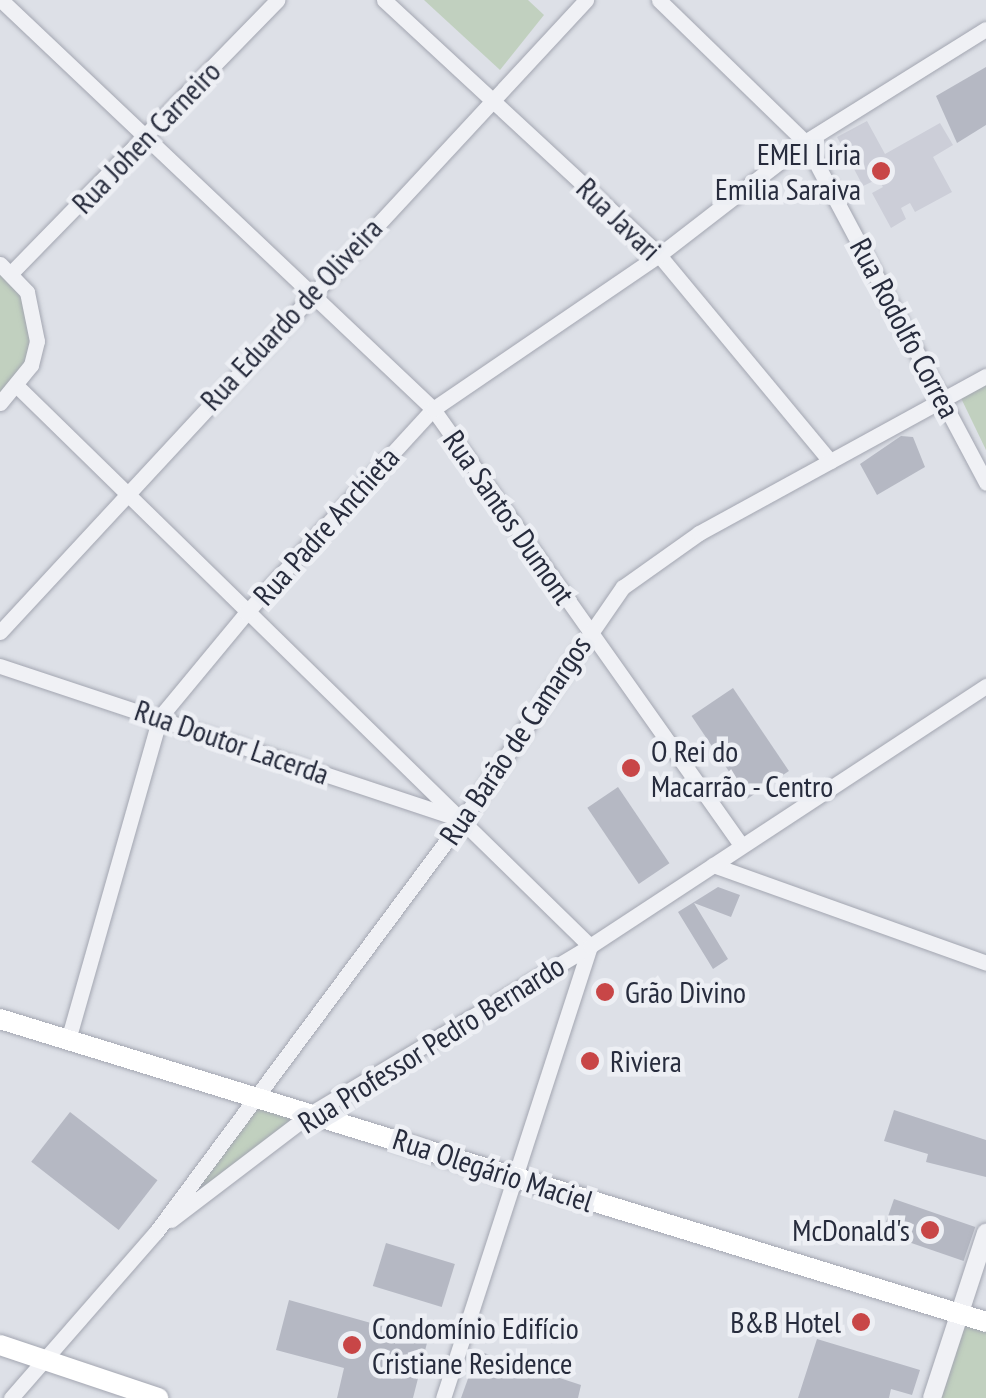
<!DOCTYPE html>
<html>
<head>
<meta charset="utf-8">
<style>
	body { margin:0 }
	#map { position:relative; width:986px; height:1398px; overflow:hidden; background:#dde0e7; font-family:"PT Sans Narrow",sans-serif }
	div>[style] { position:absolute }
	.built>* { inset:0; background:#ccced8 }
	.green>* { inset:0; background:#c1d0bf }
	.building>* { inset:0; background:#b5b8c3; transform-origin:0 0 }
	.roads { filter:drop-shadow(0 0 2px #a3a6b1) drop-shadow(0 0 2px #a3a6b1) }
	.minor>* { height:15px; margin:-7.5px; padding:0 7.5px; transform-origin:7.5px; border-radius:7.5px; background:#f0f1f5 }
	.tertiary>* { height:18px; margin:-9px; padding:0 9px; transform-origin:9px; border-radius:9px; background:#f0f1f5 }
	.secondary>* { height:20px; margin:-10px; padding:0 10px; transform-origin:10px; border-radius:10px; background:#fff }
	.dots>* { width:28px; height:28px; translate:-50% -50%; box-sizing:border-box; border:5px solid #edeff4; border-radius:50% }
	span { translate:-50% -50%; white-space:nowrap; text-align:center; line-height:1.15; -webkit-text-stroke:9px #edeff4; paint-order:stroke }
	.street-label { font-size:30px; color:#272c3d }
	.poi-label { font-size:30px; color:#272c3d }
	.right { translate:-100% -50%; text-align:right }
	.left { translate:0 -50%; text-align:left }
</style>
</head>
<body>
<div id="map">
	<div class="built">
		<div style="clip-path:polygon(867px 121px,885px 154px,940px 123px,953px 145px,933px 157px,952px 192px,915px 212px,910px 203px,901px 208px,906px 219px,891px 228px,872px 193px,883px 187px,878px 179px,863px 186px,837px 137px)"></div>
	</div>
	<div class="green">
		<div style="clip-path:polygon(424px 0,528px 0,544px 15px,500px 70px)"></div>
		<div style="clip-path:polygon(0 267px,34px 316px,29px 364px,0 400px)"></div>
		<div style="clip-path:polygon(986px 383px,986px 450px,960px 396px)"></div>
		<div style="clip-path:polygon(258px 1095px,313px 1112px,156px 1232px)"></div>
		<div style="clip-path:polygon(961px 1306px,986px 1315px,986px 1398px,932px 1398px)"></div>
	</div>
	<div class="building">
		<div style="clip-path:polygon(986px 67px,986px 125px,957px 143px,936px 96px)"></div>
		<div style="clip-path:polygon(901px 436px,913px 437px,925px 467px,877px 495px,860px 464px)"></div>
		<div style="left:733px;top:688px;width:100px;height:50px;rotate:56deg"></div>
		<div style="left:618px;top:787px;width:92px;height:37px;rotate:56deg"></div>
		<div style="clip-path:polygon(718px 887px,740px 895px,731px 917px,694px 903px,728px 959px,713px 969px,678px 912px)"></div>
		<div style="clip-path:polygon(894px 1110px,986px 1140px,986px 1177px,926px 1162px,928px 1154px,884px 1141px)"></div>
		<div style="left:70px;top:1112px;width:111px;height:63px;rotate:38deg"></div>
		<div style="left:894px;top:1199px;width:86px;height:36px;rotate:19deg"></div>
		<div style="left:386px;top:1243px;width:72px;height:45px;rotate:17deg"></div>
		<div style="clip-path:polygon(289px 1300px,428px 1339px,413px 1398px,337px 1398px,344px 1368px,276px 1350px)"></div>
		<div style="clip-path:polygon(817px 1339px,920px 1370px,912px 1395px,891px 1389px,889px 1398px,798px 1398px)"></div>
		<div style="clip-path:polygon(478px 1351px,581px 1385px,578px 1398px,461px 1398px)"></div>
	</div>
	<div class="roads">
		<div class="minor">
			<div style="left:1px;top:0;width:595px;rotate:43.43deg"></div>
			<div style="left:433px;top:409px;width:534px;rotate:54.76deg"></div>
			<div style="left:384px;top:0;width:375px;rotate:42.8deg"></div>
			<div style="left:659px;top:255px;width:268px;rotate:50.3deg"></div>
			<div style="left:659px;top:0;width:204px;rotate:44.2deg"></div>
			<div style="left:805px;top:142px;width:386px;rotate:62deg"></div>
			<div style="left:0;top:264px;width:39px;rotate:46deg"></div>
			<div style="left:27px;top:292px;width:50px;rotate:78.5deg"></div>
			<div style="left:37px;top:341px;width:25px;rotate:104deg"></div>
			<div style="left:31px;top:365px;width:49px;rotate:129.2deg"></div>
			<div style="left:12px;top:272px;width:380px;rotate:-45.7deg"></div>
			<div style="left:18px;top:387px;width:800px;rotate:44.34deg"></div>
			<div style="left:590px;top:946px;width:475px;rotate:108deg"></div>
			<div style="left:0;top:632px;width:862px;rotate:-47.16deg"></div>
			<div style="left:0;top:666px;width:481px;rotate:18.4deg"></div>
			<div style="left:713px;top:865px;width:290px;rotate:19.7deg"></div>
			<div style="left:68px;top:1040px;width:336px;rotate:-74.1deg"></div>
			<div style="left:160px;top:717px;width:135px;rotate:-50.4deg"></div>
			<div style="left:246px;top:613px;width:277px;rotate:-47.5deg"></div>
			<div style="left:433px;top:409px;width:273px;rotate:-34.3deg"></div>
			<div style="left:659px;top:255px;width:185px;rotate:-37.7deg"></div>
			<div style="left:805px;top:142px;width:213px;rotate:-32deg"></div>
			<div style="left:171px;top:1220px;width:178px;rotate:-37.3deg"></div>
			<div style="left:313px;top:1112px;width:323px;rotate:-30.9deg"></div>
			<div style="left:590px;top:946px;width:474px;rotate:-33.3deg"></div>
			<div style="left:11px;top:1398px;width:220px;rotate:-48.9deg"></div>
			<div style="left:156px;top:1232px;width:513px;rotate:-53.4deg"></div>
			<div style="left:462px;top:820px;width:283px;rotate:-55.4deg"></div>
			<div style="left:623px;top:587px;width:93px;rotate:-35.4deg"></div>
			<div style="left:699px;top:533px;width:327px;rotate:-28.7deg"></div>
		</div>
		<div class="tertiary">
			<div style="left:932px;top:1398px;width:174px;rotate:-71.9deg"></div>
		</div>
		<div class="secondary">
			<div style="left:0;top:1019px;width:1032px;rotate:17.08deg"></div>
			<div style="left:0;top:1345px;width:167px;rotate:18.5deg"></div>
		</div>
	</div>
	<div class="dots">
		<div style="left:881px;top:171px;background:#c84647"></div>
		<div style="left:631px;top:768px;background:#c84647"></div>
		<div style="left:605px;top:992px;background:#c84647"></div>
		<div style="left:590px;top:1061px;background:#c84647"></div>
		<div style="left:930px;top:1230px;background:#c84647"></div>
		<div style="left:861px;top:1322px;background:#c84647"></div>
		<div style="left:352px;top:1345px;background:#c84647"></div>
	</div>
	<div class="street-label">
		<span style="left:146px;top:137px;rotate:-46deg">Rua Johen Carneiro</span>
		<span style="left:619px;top:219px;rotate:44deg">Rua Javari</span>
		<span style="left:291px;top:314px;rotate:-47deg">Rua Eduardo de Oliveira</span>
		<span style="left:905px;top:328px;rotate:62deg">Rua Rodolfo Correa</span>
		<span style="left:509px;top:517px;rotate:55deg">Rua Santos Dumont</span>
		<span style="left:326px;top:526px;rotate:-48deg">Rua Padre Anchieta</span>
		<span style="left:515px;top:740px;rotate:-56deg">Rua Barão de Camargos</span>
		<span style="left:232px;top:742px;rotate:19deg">Rua Doutor Lacerda</span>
		<span style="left:431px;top:1044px;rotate:-32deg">Rua Professor Pedro Bernardo</span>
		<span style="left:493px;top:1170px;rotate:18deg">Rua Olegário Maciel</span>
	</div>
	<div class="poi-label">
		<span class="right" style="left:861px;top:171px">EMEI Liria<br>Emilia Saraiva</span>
		<span class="left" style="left:651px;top:768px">O Rei do<br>Macarrão - Centro</span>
		<span class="left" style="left:625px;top:992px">Grão Divino</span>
		<span class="left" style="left:610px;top:1061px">Riviera</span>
		<span class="right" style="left:910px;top:1230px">McDonald's</span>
		<span class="right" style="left:841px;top:1322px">B&amp;B Hotel</span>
		<span class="left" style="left:372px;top:1345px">Condomínio Edifício<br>Cristiane Residence</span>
	</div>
</div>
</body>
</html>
